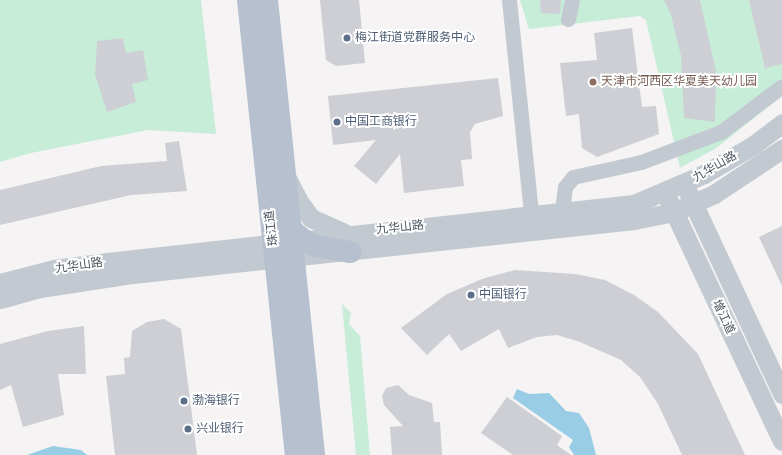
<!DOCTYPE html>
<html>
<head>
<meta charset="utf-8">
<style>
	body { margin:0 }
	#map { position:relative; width:782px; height:455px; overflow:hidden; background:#f5f3f3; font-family:"Space Grotesk","Noto Sans SC",sans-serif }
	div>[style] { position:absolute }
	.green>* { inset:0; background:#c7edd9 }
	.water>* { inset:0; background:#98cde5 }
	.building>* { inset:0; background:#cdcfd4 }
	.minor>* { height:15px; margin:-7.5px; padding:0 7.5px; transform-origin:7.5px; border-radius:7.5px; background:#c2c9d0 }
	.tertiary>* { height:19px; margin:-9.5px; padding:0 9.5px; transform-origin:9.5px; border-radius:9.5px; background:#c2c9d0 }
	.primary>* { height:22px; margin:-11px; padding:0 11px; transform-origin:11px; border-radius:11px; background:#b6c0ce }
	.dots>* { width:11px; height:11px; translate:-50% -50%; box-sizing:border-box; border:2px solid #fff; border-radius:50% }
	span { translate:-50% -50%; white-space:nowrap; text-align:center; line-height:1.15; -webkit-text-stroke:4px #fff; paint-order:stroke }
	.service-label { font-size:12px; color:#4e5e75 }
	.left { translate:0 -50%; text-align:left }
	.education-label { font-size:12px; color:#785e54 }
	.street-label { font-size:12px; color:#4c545f }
</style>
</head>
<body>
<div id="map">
	<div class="green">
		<div style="clip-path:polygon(0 0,201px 0,216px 134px,148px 130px,31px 153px,0 162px)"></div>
		<div style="clip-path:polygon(520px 0,782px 0,782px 96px,715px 149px,680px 168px,646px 20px,640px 16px,529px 29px)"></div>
		<div style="clip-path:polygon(342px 304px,351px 313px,349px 324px,360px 336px,370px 455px,356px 455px)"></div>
	</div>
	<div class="water">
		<div style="clip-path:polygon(517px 389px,529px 394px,549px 393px,566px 411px,579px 413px,589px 428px,596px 455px,574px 455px,569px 447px,573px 440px,513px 398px)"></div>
		<div style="clip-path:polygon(53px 446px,81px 450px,87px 455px,27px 455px)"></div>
	</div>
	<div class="building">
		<div style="clip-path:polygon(320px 0,359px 0,365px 63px,336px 66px,326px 60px)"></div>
		<div style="clip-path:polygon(540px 0,561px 0,560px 14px,541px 13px)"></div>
		<div style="clip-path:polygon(664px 0,700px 0,716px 71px,715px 122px,684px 118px,681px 56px,671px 15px)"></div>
		<div style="clip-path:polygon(749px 0,782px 0,782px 64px,765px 68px)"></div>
		<div style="clip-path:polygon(632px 28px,642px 107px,656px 106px,659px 134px,597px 157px,582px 148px,579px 114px,566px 116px,560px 63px,597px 60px,594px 33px)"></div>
		<div style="clip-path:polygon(123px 38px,126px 53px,143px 50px,148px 80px,132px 84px,136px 102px,107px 112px,95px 74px,97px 41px)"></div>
		<div style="clip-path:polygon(498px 78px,503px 116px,475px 124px,470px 132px,472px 159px,461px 160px,464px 186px,404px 193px,400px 154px,376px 184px,354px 166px,376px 140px,333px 145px,328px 96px)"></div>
		<div style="clip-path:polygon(179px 141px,187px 191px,131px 195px,0 225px,0 190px,101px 166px,167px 161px,165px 143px)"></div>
		<div style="clip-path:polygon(782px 226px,782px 286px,759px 237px)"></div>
		<div style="clip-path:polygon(515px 270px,575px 274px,605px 280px,634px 295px,658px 312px,698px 354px,745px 455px,682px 455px,658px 404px,640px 377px,621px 360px,580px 342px,557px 335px,537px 337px,508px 348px,499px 329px,461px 351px,449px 334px,427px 355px,401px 328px,447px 294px,482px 279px)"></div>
		<div style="clip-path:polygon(164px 319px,181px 329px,197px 455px,115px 455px,106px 376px,125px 374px,124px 358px,130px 357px,132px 331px,147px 322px)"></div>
		<div style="clip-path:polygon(84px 326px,86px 374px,58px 374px,64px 415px,23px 427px,11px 385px,0 390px,0 344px,48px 331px)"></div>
		<div style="clip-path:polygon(398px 385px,409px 395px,432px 403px,434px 422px,440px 422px,442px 455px,392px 455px,390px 427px,403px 426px,384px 405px,382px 396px,386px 388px)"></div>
		<div style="clip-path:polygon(507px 397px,562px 436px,557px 445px,571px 455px,513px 455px,481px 433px)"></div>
	</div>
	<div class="minor">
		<div style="left:509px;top:0;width:215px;rotate:84.1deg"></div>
		<div style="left:568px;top:19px;width:19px;rotate:-78deg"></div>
		<div style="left:562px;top:211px;width:24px;rotate:-83deg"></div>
		<div style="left:565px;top:187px;width:13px;rotate:-51deg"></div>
		<div style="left:573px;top:177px;width:70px;rotate:-12.4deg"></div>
		<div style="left:641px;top:162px;width:85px;rotate:-20.6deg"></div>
		<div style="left:721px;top:132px;width:76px;rotate:-37deg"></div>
	</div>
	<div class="tertiary">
		<div style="left:288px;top:180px;width:22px;rotate:63deg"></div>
		<div style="left:298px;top:200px;width:22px;rotate:54deg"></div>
		<div style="left:311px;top:218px;width:36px;rotate:24deg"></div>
		<div style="left:688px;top:192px;width:223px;rotate:65deg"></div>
		<div style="left:669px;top:201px;width:265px;rotate:64.8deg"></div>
		<div style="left:0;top:283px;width:56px;rotate:-14.5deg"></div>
		<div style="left:54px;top:269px;width:53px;rotate:-7.5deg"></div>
		<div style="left:107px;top:262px;width:530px;rotate:-6.28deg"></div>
		<div style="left:634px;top:204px;width:76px;rotate:-23.2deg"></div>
		<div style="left:704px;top:174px;width:56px;rotate:-30.3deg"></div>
		<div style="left:752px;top:146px;width:38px;rotate:-37deg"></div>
		<div style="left:0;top:299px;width:41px;rotate:-15.4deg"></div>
		<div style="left:40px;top:288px;width:94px;rotate:-8.6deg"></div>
		<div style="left:133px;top:274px;width:504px;rotate:-6.15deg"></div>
		<div style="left:634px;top:220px;width:41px;rotate:-11.3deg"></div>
		<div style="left:674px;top:212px;width:44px;rotate:-24.2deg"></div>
		<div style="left:714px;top:194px;width:82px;rotate:-33.5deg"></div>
	</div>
	<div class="primary">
		<div style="left:248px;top:0;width:458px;rotate:84deg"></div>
		<div style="left:267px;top:0;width:457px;rotate:84.1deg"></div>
		<div style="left:285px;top:224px;width:23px;rotate:41deg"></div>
		<div style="left:302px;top:239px;width:16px;rotate:27deg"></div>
		<div style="left:316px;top:246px;width:35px;rotate:10deg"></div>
	</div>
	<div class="dots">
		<div style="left:347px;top:38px;background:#5c6f8a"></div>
		<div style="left:593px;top:82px;background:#8d6e63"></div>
		<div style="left:337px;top:122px;background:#5c6f8a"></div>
		<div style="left:471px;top:295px;background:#5c6f8a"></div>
		<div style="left:184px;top:401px;background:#5c6f8a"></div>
		<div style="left:188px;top:429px;background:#5c6f8a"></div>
	</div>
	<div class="service-label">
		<span class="left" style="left:355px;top:38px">梅江街道党群服务中心</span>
		<span class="left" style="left:345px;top:122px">中国工商银行</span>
		<span class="left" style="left:479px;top:295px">中国银行</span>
		<span class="left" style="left:192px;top:401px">渤海银行</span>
		<span class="left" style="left:196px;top:429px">兴业银行</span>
	</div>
	<div class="education-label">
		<span class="left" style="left:601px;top:82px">天津市河西区华夏美天幼儿园</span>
	</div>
	<div class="street-label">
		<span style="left:715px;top:167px;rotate:-30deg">九华山路</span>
		<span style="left:272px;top:228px;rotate:-97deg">珠江道</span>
		<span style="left:400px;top:228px;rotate:-6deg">九华山路</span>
		<span style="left:79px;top:266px;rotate:-8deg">九华山路</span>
		<span style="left:723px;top:317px;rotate:65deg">增江道</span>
	</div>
</div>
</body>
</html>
